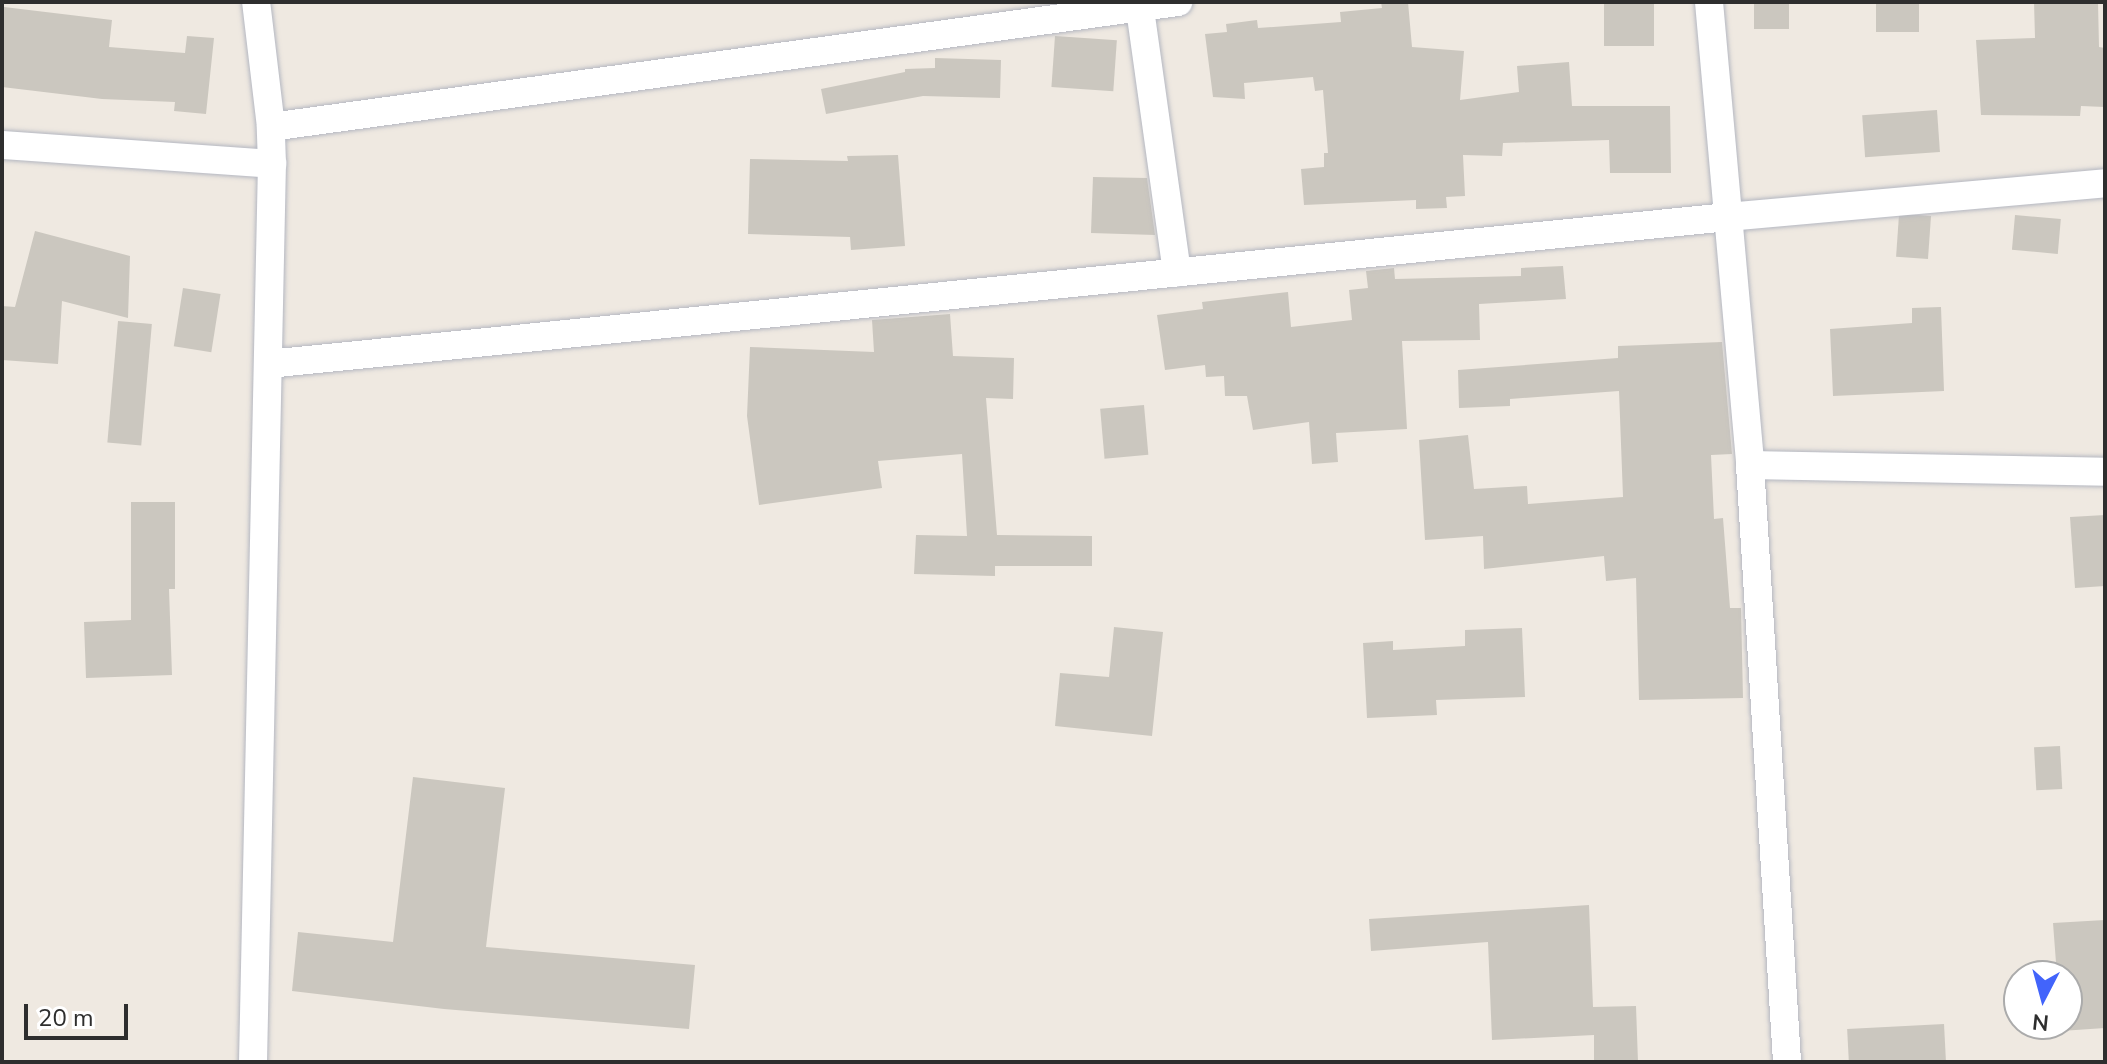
<!DOCTYPE html>
<html>
<head>
<meta charset="utf-8">
<style>
	body { margin:0 }
	#map { position:relative; width:2107px; height:1064px; overflow:hidden; background:#efe9e1; font-family:"Nunito Sans",sans-serif }
	div>[style] { position:absolute }
	.building>* { inset:0; background:#cbc7bf; transform-origin:0 0 }
	.roads { filter:drop-shadow(0 0 2px #b4b7c1) drop-shadow(0 0 2px #b4b7c1) }
	.minor>* { height:28px; margin:-14px; padding:0 14px; transform-origin:14px; border-radius:14px; background:#fff }
	span { translate:-50% -50%; white-space:nowrap; text-align:center; line-height:1.15; -webkit-text-stroke:7px #fff; paint-order:stroke }
	.frame { position:absolute; inset:0; border:4px solid #2e2e2e; pointer-events:none }
	.north { position:absolute; left:2003px; top:960px; width:80px; height:80px; box-sizing:border-box; background:#fff; border:2px solid #ababab; border-radius:50%; rotate:186deg; font-size:22px; font-weight:700; line-height:32px; text-align:center; color:#2e2e2e }
	.north::after { content:''; display:block; margin:auto; width:28px; height:36px; background:#4264fb; clip-path:polygon(50% 0,100% 100%,50% 72%,0 100%) }
	.scale { position:absolute; left:24px; top:1004px; width:104px; height:36px; box-sizing:border-box; border:4px solid #2e2e2e; border-top:0; padding-left:10px; font-size:24px; line-height:28px; white-space:nowrap; color:#2e2e2e; -webkit-text-stroke:6px #fff; paint-order:stroke }
</style>
</head>
<body>
<div id="map">
	<div class="building">
		<div style="clip-path:polygon(1381px 2px,1408px 2px,1412px 47px,1464px 51px,1460px 100px,1519px 92px,1517px 66px,1569px 62px,1572px 106px,1670px 106px,1671px 173px,1610px 173px,1609px 140px,1503px 143px,1502px 156px,1463px 155px,1465px 196px,1446px 197px,1447px 208px,1416px 209px,1416px 200px,1304px 205px,1301px 169px,1324px 167px,1324px 153px,1328px 153px,1323px 90px,1315px 91px,1313px 77px,1244px 83px,1245px 99px,1213px 97px,1205px 34px,1227px 32px,1226px 24px,1257px 20px,1258px 28px,1341px 22px,1340px 12px,1382px 8px)"></div>
		<div style="left:1604px;top:2px;width:50px;height:44px"></div>
		<div style="left:1754px;top:2px;width:35px;height:27px"></div>
		<div style="left:1876px;top:2px;width:43px;height:30px"></div>
		<div style="clip-path:polygon(2034px 2px,2098px 2px,2099px 47px,2105px 48px,2105px 107px,2081px 106px,2080px 116px,1981px 115px,1976px 40px,2035px 38px)"></div>
		<div style="clip-path:polygon(4px 7px,112px 20px,109px 47px,185px 53px,187px 36px,214px 38px,206px 114px,174px 111px,175px 102px,102px 99px,2px 87px)"></div>
		<div style="left:1055px;top:36px;width:62px;height:51px;rotate:4deg"></div>
		<div style="clip-path:polygon(935px 58px,1001px 60px,1000px 98px,923px 96px,826px 114px,821px 89px,905px 72px,905px 69px,935px 68px)"></div>
		<div style="left:1937px;top:110px;width:42px;height:75px;rotate:86deg"></div>
		<div style="clip-path:polygon(898px 155px,905px 246px,851px 250px,850px 237px,748px 234px,750px 159px,848px 161px,847px 156px)"></div>
		<div style="clip-path:polygon(1093px 177px,1147px 178px,1155px 235px,1091px 233px)"></div>
		<div style="left:2015px;top:215px;width:46px;height:35px;rotate:5deg"></div>
		<div style="left:1931px;top:216px;width:43px;height:32px;rotate:94deg"></div>
		<div style="clip-path:polygon(35px 231px,130px 256px,128px 318px,62px 301px,58px 364px,2px 360px,2px 306px,15px 307px)"></div>
		<div style="clip-path:polygon(1563px 266px,1566px 299px,1479px 304px,1480px 340px,1402px 341px,1407px 429px,1336px 433px,1338px 462px,1312px 464px,1309px 422px,1253px 430px,1247px 396px,1225px 396px,1224px 376px,1206px 377px,1205px 365px,1165px 370px,1157px 315px,1203px 309px,1202px 302px,1288px 292px,1291px 327px,1352px 320px,1349px 290px,1368px 288px,1366px 271px,1394px 268px,1395px 279px,1521px 276px,1521px 268px)"></div>
		<div style="left:183px;top:288px;width:38px;height:59px;rotate:9deg"></div>
		<div style="clip-path:polygon(1941px 307px,1944px 391px,1833px 396px,1830px 329px,1912px 323px,1912px 308px)"></div>
		<div style="clip-path:polygon(950px 314px,953px 356px,1014px 358px,1013px 399px,986px 398px,997px 535px,1092px 536px,1092px 566px,995px 566px,995px 576px,914px 574px,916px 535px,967px 536px,962px 454px,878px 461px,882px 488px,759px 505px,747px 416px,750px 347px,874px 352px,872px 320px)"></div>
		<div style="left:118px;top:321px;width:34px;height:122px;rotate:5deg"></div>
		<div style="clip-path:polygon(1722px 342px,1732px 454px,1711px 455px,1714px 519px,1723px 518px,1730px 608px,1741px 608px,1743px 698px,1639px 700px,1636px 578px,1606px 581px,1604px 556px,1484px 569px,1483px 536px,1425px 540px,1419px 440px,1468px 435px,1474px 489px,1527px 486px,1528px 504px,1623px 497px,1619px 391px,1510px 399px,1510px 406px,1459px 408px,1458px 370px,1618px 358px,1618px 346px)"></div>
		<div style="left:1144px;top:405px;width:50px;height:44px;rotate:85deg"></div>
		<div style="clip-path:polygon(131px 502px,175px 502px,175px 589px,169px 589px,172px 675px,86px 678px,84px 622px,131px 620px)"></div>
		<div style="clip-path:polygon(2105px 515px,2105px 586px,2075px 588px,2070px 517px)"></div>
		<div style="clip-path:polygon(1114px 627px,1163px 632px,1152px 736px,1055px 726px,1060px 673px,1109px 677px)"></div>
		<div style="clip-path:polygon(1522px 628px,1525px 697px,1436px 700px,1437px 715px,1367px 718px,1363px 643px,1393px 641px,1393px 650px,1465px 646px,1465px 630px)"></div>
		<div style="left:2060px;top:746px;width:43px;height:26px;rotate:87deg"></div>
		<div style="clip-path:polygon(413px 777px,505px 788px,486px 947px,695px 965px,689px 1029px,444px 1009px,292px 991px,298px 932px,393px 942px)"></div>
		<div style="clip-path:polygon(1589px 905px,1593px 1007px,1636px 1006px,1638px 1062px,1594px 1062px,1594px 1035px,1492px 1040px,1488px 942px,1371px 951px,1369px 919px)"></div>
		<div style="clip-path:polygon(2105px 920px,2105px 1028px,2061px 1031px,2061px 1024px,2067px 1024px,2067px 976px,2057px 976px,2053px 923px)"></div>
		<div style="left:1944px;top:1024px;width:38px;height:97px;rotate:87deg"></div>
	</div>
	<div class="roads">
		<div class="minor">
			<div style="left:1139px;top:2px;width:273px;rotate:82deg"></div>
			<div style="left:1709px;top:2px;width:465px;rotate:84.9deg"></div>
			<div style="left:1750px;top:465px;width:598px;rotate:86.45deg"></div>
			<div style="left:271px;top:127px;width:916px;rotate:-7.85deg"></div>
			<div style="left:2px;top:145px;width:271px;rotate:4deg"></div>
			<div style="left:268px;top:364px;width:1466px;rotate:-5.75deg"></div>
			<div style="left:1727px;top:217px;width:380px;rotate:-5.1deg"></div>
			<div style="left:1750px;top:465px;width:355px;rotate:1.1deg"></div>
			<div style="left:253px;top:1062px;width:898px;rotate:-88.79deg"></div>
			<div style="left:272px;top:164px;width:37px;rotate:-92deg"></div>
			<div style="left:271px;top:127px;width:126px;rotate:-96.8deg"></div>
		</div>
	</div>
	<div class="frame"></div>
	<div class="north">N</div>
	<div class="scale">20 m</div>
</div>
</body>
</html>
